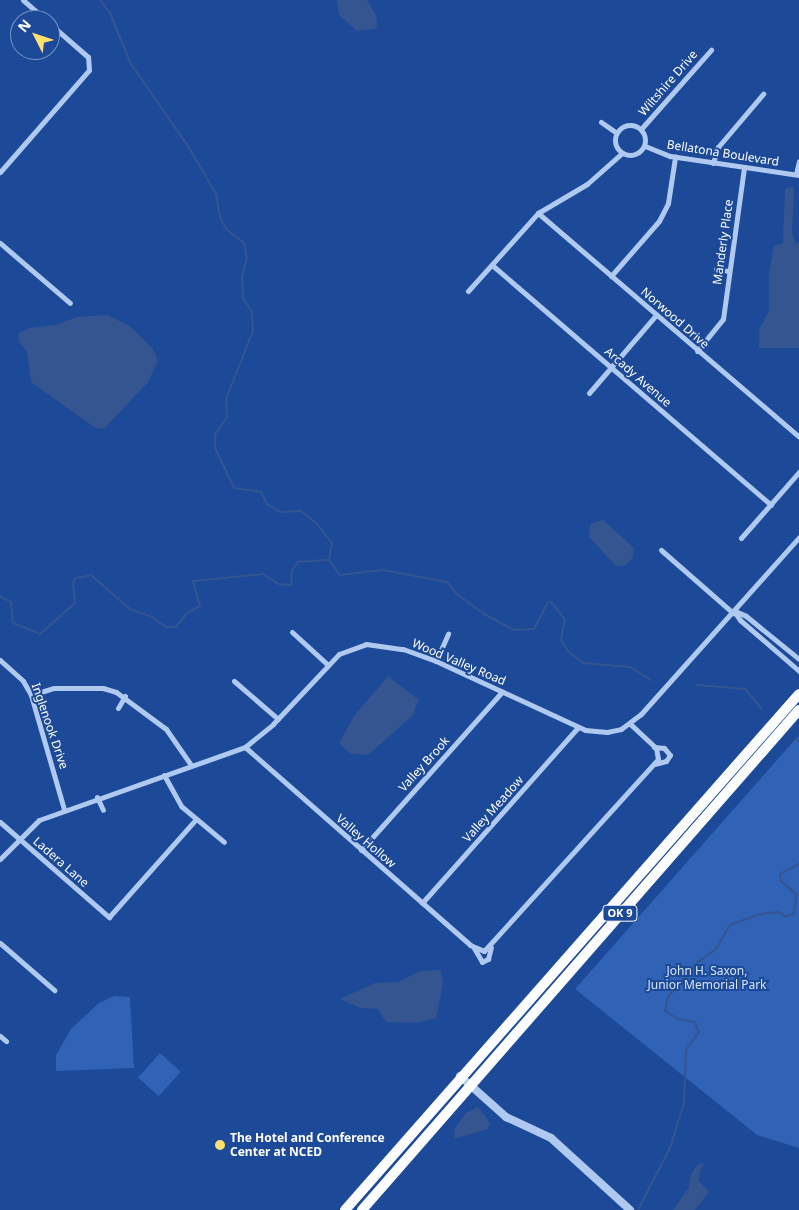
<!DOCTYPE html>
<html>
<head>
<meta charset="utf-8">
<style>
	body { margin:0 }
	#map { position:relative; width:799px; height:1210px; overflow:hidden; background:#1c4998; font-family:"Noto Sans",sans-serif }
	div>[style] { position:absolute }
	.green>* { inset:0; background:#3062b5; transform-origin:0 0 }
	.water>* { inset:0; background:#355590 }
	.stream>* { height:2px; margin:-1px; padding:0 1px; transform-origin:1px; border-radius:1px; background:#355590 }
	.minor>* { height:5px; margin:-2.5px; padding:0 2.5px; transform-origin:2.5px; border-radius:2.5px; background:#b0c9f0 }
	.minor>.ring { margin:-2.5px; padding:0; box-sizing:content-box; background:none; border:5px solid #b0c9f0; border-radius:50% }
	.tertiary>* { height:8px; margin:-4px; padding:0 4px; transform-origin:4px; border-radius:4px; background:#b0c9f0 }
	.trunk>* { height:10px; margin:-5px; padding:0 5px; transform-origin:5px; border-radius:5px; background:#fcfdff }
	.dots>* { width:14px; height:14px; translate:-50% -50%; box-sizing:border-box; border:2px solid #1c4998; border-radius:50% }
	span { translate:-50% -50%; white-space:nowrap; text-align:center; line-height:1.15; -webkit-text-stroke:4px #1c4998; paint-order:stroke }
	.shield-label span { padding:1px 4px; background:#1c4998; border:1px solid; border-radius:4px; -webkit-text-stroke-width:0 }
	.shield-label { font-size:11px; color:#fff; font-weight:700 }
	.street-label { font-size:12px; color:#fff }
	.park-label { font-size:12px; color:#d7e5fb }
	.poi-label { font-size:12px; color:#fff; font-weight:700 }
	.left { translate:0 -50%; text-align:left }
	.north { position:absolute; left:10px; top:10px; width:50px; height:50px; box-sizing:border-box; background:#1c4998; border:1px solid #7792c1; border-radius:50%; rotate:311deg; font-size:14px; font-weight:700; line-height:20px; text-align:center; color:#fff }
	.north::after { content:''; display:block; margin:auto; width:18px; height:22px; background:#ffe06f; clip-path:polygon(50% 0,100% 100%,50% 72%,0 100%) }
</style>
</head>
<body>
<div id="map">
	<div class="green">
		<div style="clip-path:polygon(799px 735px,799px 1148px,757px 1135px,575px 989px)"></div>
		<div style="clip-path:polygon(114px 996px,130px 997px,134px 1068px,56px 1071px,56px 1055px,71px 1029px,99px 1003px)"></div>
		<div style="left:160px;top:1053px;width:28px;height:33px;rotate:42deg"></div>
	</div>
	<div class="water">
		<div style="clip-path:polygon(337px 0,367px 0,376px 15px,377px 26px,375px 29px,357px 31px,339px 15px)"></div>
		<div style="clip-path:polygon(794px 187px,792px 234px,796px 243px,799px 243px,799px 348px,759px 348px,759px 330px,769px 311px,769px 272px,774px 246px,783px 243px,785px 188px)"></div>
		<div style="clip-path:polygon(108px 315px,131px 327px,153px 349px,158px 361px,148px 382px,105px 428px,97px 429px,31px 382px,27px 352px,19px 341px,18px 334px,29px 328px,56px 325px,77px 317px)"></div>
		<div style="clip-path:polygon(603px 520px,634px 548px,633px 558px,624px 566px,616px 566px,589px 537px,590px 524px)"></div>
		<div style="clip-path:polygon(388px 676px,419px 700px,412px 716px,368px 755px,351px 754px,339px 743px,354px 716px)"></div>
		<div style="clip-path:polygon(441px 970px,443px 984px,436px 1018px,415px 1023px,386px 1022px,378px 1009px,360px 1008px,340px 999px,375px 983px,398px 982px,420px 971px)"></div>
		<div style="clip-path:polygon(478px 1107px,490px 1123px,488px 1129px,454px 1139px,455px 1128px,466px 1113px)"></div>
		<div style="clip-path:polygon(704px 1163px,699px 1175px,699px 1181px,709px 1192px,695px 1210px,673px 1210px,689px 1187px,691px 1174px,697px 1165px)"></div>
	</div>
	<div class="stream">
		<div style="left:100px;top:0;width:16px;rotate:52deg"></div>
		<div style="left:110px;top:13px;width:55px;rotate:67.6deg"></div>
		<div style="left:131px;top:64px;width:100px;rotate:55.2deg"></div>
		<div style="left:188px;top:146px;width:56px;rotate:59.7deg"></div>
		<div style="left:216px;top:194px;width:23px;rotate:80deg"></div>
		<div style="left:220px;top:217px;width:15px;rotate:62deg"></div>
		<div style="left:227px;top:230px;width:21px;rotate:37deg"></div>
		<div style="left:244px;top:243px;width:15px;rotate:79deg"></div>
		<div style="left:247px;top:258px;width:20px;rotate:105deg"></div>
		<div style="left:242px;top:277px;width:21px;rotate:87deg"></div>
		<div style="left:243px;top:298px;width:17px;rotate:57deg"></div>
		<div style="left:252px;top:312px;width:19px;rotate:87deg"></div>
		<div style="left:253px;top:331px;width:73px;rotate:111.7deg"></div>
		<div style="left:226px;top:399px;width:18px;rotate:87deg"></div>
		<div style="left:227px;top:417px;width:21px;rotate:125deg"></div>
		<div style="left:215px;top:434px;width:14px;rotate:90deg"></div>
		<div style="left:215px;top:448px;width:44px;rotate:64.6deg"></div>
		<div style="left:234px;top:488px;width:27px;rotate:8deg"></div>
		<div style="left:261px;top:492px;width:13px;rotate:63deg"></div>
		<div style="left:267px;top:504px;width:15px;rotate:32deg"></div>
		<div style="left:280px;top:512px;width:21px;rotate:-3deg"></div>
		<div style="left:301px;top:511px;width:21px;rotate:39deg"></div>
		<div style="left:317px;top:524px;width:24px;rotate:52deg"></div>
		<div style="left:332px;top:543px;width:17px;rotate:100deg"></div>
		<div style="left:329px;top:560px;width:19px;rotate:54deg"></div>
		<div style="left:340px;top:575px;width:43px;rotate:-6.6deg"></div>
		<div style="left:383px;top:570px;width:65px;rotate:10.6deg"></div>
		<div style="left:447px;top:582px;width:17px;rotate:50deg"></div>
		<div style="left:458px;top:595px;width:32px;rotate:36deg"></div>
		<div style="left:484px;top:614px;width:34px;rotate:28deg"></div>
		<div style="left:514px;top:630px;width:20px;rotate:-3deg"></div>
		<div style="left:534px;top:629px;width:29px;rotate:-63deg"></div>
		<div style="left:547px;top:603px;width:4px;rotate:-14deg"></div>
		<div style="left:551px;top:602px;width:22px;rotate:51deg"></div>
		<div style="left:565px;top:619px;width:21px;rotate:101deg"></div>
		<div style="left:561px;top:640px;width:13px;rotate:58deg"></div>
		<div style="left:568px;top:651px;width:19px;rotate:39deg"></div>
		<div style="left:583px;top:663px;width:47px;rotate:4.9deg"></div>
		<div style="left:630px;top:667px;width:25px;rotate:32deg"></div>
		<div style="left:0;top:596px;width:13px;rotate:29deg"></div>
		<div style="left:11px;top:602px;width:21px;rotate:85deg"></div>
		<div style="left:13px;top:623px;width:29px;rotate:22deg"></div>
		<div style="left:40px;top:634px;width:47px;rotate:-41.5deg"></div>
		<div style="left:75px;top:603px;width:20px;rotate:-96deg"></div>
		<div style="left:73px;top:583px;width:6px;rotate:-59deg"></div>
		<div style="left:76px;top:578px;width:15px;rotate:-11deg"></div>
		<div style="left:91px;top:575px;width:52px;rotate:41.1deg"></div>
		<div style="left:130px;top:609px;width:23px;rotate:20deg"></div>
		<div style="left:152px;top:617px;width:17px;rotate:36deg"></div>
		<div style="left:166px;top:627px;width:10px"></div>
		<div style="left:176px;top:627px;width:18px;rotate:-52deg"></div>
		<div style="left:187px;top:613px;width:15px;rotate:-28deg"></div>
		<div style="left:200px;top:606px;width:26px;rotate:-106deg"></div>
		<div style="left:193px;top:581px;width:70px;rotate:-5.7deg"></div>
		<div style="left:263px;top:574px;width:19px;rotate:32deg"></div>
		<div style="left:279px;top:584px;width:12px;rotate:5deg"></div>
		<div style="left:291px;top:585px;width:15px;rotate:-86deg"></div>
		<div style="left:292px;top:570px;width:10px;rotate:-53deg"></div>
		<div style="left:298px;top:562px;width:31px;rotate:-4deg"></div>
		<div style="left:697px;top:685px;width:48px;rotate:4.8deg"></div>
		<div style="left:745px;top:689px;width:26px;rotate:50deg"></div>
		<div style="left:796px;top:739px;width:4px;rotate:34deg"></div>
		<div style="left:638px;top:1210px;width:70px;rotate:-62.7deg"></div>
		<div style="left:670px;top:1148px;width:47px;rotate:-72.7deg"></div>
		<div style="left:684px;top:1103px;width:53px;rotate:-87.8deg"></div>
		<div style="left:686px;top:1050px;width:22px;rotate:-54deg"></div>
		<div style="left:699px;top:1032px;width:11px;rotate:-112deg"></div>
		<div style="left:695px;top:1022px;width:17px;rotate:-170deg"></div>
		<div style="left:678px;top:1019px;width:15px;rotate:-148deg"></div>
		<div style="left:665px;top:1011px;width:14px;rotate:-78deg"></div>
		<div style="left:668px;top:997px;width:46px;rotate:-49.4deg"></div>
		<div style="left:698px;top:962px;width:24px;rotate:-36deg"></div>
		<div style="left:717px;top:948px;width:26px;rotate:-61deg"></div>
		<div style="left:730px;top:925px;width:32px;rotate:-20deg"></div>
		<div style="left:760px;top:914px;width:18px;rotate:-6deg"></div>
		<div style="left:778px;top:912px;width:9px;rotate:27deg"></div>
		<div style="left:786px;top:916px;width:8px;rotate:-14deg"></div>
		<div style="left:794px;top:914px;width:20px;rotate:-84deg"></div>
		<div style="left:796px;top:894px;width:20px;rotate:-139deg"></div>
		<div style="left:781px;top:881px;width:7px;rotate:-98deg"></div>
		<div style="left:780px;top:874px;width:21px;rotate:-28deg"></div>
	</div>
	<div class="minor">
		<div style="left:23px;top:0;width:30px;rotate:41deg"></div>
		<div style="left:601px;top:122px;width:19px;rotate:35deg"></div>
		<div class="ring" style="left:615px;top:125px;width:25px;height:25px"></div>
		<div style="left:641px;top:129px;width:106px;rotate:-48.5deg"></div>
		<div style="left:645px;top:146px;width:27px;rotate:22deg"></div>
		<div style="left:670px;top:156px;width:130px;rotate:8.4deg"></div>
		<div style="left:713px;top:163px;width:17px;rotate:-73deg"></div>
		<div style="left:718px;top:147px;width:70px;rotate:-49.7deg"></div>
		<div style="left:0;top:172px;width:135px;rotate:-48.9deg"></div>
		<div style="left:89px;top:70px;width:13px;rotate:-94deg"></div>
		<div style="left:88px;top:57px;width:50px;rotate:-139deg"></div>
		<div style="left:796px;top:174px;width:13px;rotate:-77deg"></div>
		<div style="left:538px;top:213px;width:344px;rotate:40.6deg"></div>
		<div style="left:0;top:243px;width:92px;rotate:40.6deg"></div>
		<div style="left:492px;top:265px;width:368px;rotate:40.7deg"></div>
		<div style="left:716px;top:269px;width:12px;rotate:9deg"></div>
		<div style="left:611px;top:276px;width:73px;rotate:-48.9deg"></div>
		<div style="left:659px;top:221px;width:20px;rotate:-63deg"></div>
		<div style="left:668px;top:203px;width:47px;rotate:-81.3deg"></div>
		<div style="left:468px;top:291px;width:105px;rotate:-48.1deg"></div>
		<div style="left:538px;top:213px;width:57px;rotate:-30.6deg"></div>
		<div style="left:587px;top:184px;width:47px;rotate:-41.5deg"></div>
		<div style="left:697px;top:351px;width:41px;rotate:-50.9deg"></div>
		<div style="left:723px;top:319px;width:152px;rotate:-82.1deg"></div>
		<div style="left:589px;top:393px;width:103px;rotate:-49.3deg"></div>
		<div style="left:741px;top:538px;width:88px;rotate:-48.7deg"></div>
		<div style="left:661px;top:550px;width:96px;rotate:41.2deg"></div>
		<div style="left:734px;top:611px;width:11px;rotate:56deg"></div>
		<div style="left:740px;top:620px;width:78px;rotate:40.8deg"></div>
		<div style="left:735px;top:611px;width:12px;rotate:24deg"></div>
		<div style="left:746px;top:616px;width:68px;rotate:39.1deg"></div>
		<div style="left:292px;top:632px;width:49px;rotate:42.5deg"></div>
		<div style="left:0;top:660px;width:31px;rotate:42deg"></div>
		<div style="left:23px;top:681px;width:16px;rotate:60deg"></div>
		<div style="left:31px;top:695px;width:119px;rotate:73.9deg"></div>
		<div style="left:436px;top:661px;width:30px;rotate:-66deg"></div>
		<div style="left:234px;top:681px;width:58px;rotate:40.8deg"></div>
		<div style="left:31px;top:695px;width:24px;rotate:-17deg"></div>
		<div style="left:54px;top:688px;width:49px"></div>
		<div style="left:103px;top:688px;width:14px;rotate:17deg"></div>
		<div style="left:116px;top:692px;width:62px;rotate:36.5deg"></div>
		<div style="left:166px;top:729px;width:44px;rotate:55.2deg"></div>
		<div style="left:118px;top:708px;width:14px;rotate:-60deg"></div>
		<div style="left:245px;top:747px;width:300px;rotate:41.3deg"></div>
		<div style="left:470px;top:945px;width:15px;rotate:23deg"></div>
		<div style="left:484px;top:951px;width:259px;rotate:-47.8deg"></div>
		<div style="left:658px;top:759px;width:11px;rotate:-100deg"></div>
		<div style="left:656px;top:748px;width:35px;rotate:-137deg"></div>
		<div style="left:654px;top:747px;width:10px;rotate:6deg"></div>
		<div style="left:664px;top:748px;width:9px;rotate:49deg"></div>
		<div style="left:670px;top:755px;width:7px;rotate:124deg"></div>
		<div style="left:666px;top:761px;width:11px;rotate:165deg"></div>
		<div style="left:164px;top:775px;width:35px;rotate:61deg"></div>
		<div style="left:181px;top:806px;width:56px;rotate:39.9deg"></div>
		<div style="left:97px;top:797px;width:14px;rotate:65deg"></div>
		<div style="left:0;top:822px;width:145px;rotate:41.1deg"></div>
		<div style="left:109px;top:917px;width:131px;rotate:-48.4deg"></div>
		<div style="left:361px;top:850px;width:212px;rotate:-48.3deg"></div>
		<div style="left:0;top:859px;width:55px;rotate:-45deg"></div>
		<div style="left:39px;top:820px;width:219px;rotate:-19.5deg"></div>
		<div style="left:245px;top:747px;width:36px;rotate:-39deg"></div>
		<div style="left:273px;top:724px;width:96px;rotate:-46.7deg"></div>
		<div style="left:339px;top:654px;width:29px;rotate:-20deg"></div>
		<div style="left:366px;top:644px;width:37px;rotate:8deg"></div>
		<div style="left:403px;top:649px;width:35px;rotate:20deg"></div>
		<div style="left:436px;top:661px;width:164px;rotate:24.8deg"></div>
		<div style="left:585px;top:730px;width:22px;rotate:5deg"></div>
		<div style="left:607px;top:732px;width:14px;rotate:-12deg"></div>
		<div style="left:621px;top:729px;width:25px;rotate:-37deg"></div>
		<div style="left:641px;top:714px;width:237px;rotate:-48.2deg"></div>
		<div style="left:422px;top:903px;width:235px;rotate:-48.4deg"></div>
		<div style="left:0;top:943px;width:72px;rotate:41deg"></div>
		<div style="left:474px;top:948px;width:16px;rotate:60deg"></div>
		<div style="left:482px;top:962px;width:7px;rotate:-27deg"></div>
		<div style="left:488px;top:959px;width:12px;rotate:-76deg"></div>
		<div style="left:0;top:1036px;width:8px;rotate:40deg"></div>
	</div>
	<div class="tertiary">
		<div style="left:460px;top:1076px;width:62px;rotate:41.7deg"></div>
		<div style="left:506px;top:1117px;width:50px;rotate:25deg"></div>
		<div style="left:551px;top:1138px;width:107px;rotate:42.3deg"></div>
	</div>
	<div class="trunk">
		<div style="left:345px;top:1210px;width:687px;rotate:-48.66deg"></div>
		<div style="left:362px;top:1210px;width:664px;rotate:-48.85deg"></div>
	</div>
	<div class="dots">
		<div style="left:220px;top:1145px;background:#ffe06f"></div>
	</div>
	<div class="shield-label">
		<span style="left:620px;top:913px">OK 9</span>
	</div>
	<div class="street-label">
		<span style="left:668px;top:83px;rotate:-49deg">Wiltshire Drive</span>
		<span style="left:723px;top:153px;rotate:9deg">Bellatona Boulevard</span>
		<span style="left:723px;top:242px;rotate:-82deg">Manderly Place</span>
		<span style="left:675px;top:318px;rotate:41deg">Norwood Drive</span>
		<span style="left:638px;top:377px;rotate:41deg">Arcady Avenue</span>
		<span style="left:459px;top:662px;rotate:23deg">Wood Valley Road</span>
		<span style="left:50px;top:726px;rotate:71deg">Inglenook Drive</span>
		<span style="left:424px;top:764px;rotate:-48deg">Valley Brook</span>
		<span style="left:493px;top:809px;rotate:-48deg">Valley Meadow</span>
		<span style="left:366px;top:841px;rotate:41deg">Valley Hollow</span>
		<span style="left:61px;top:862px;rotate:41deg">Ladera Lane</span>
	</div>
	<div class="park-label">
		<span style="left:707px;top:978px">John H. Saxon,<br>Junior Memorial Park</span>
	</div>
	<div class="poi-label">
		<span class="left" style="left:230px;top:1145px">The Hotel and Conference<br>Center at NCED</span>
	</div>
	<div class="north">N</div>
</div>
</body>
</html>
